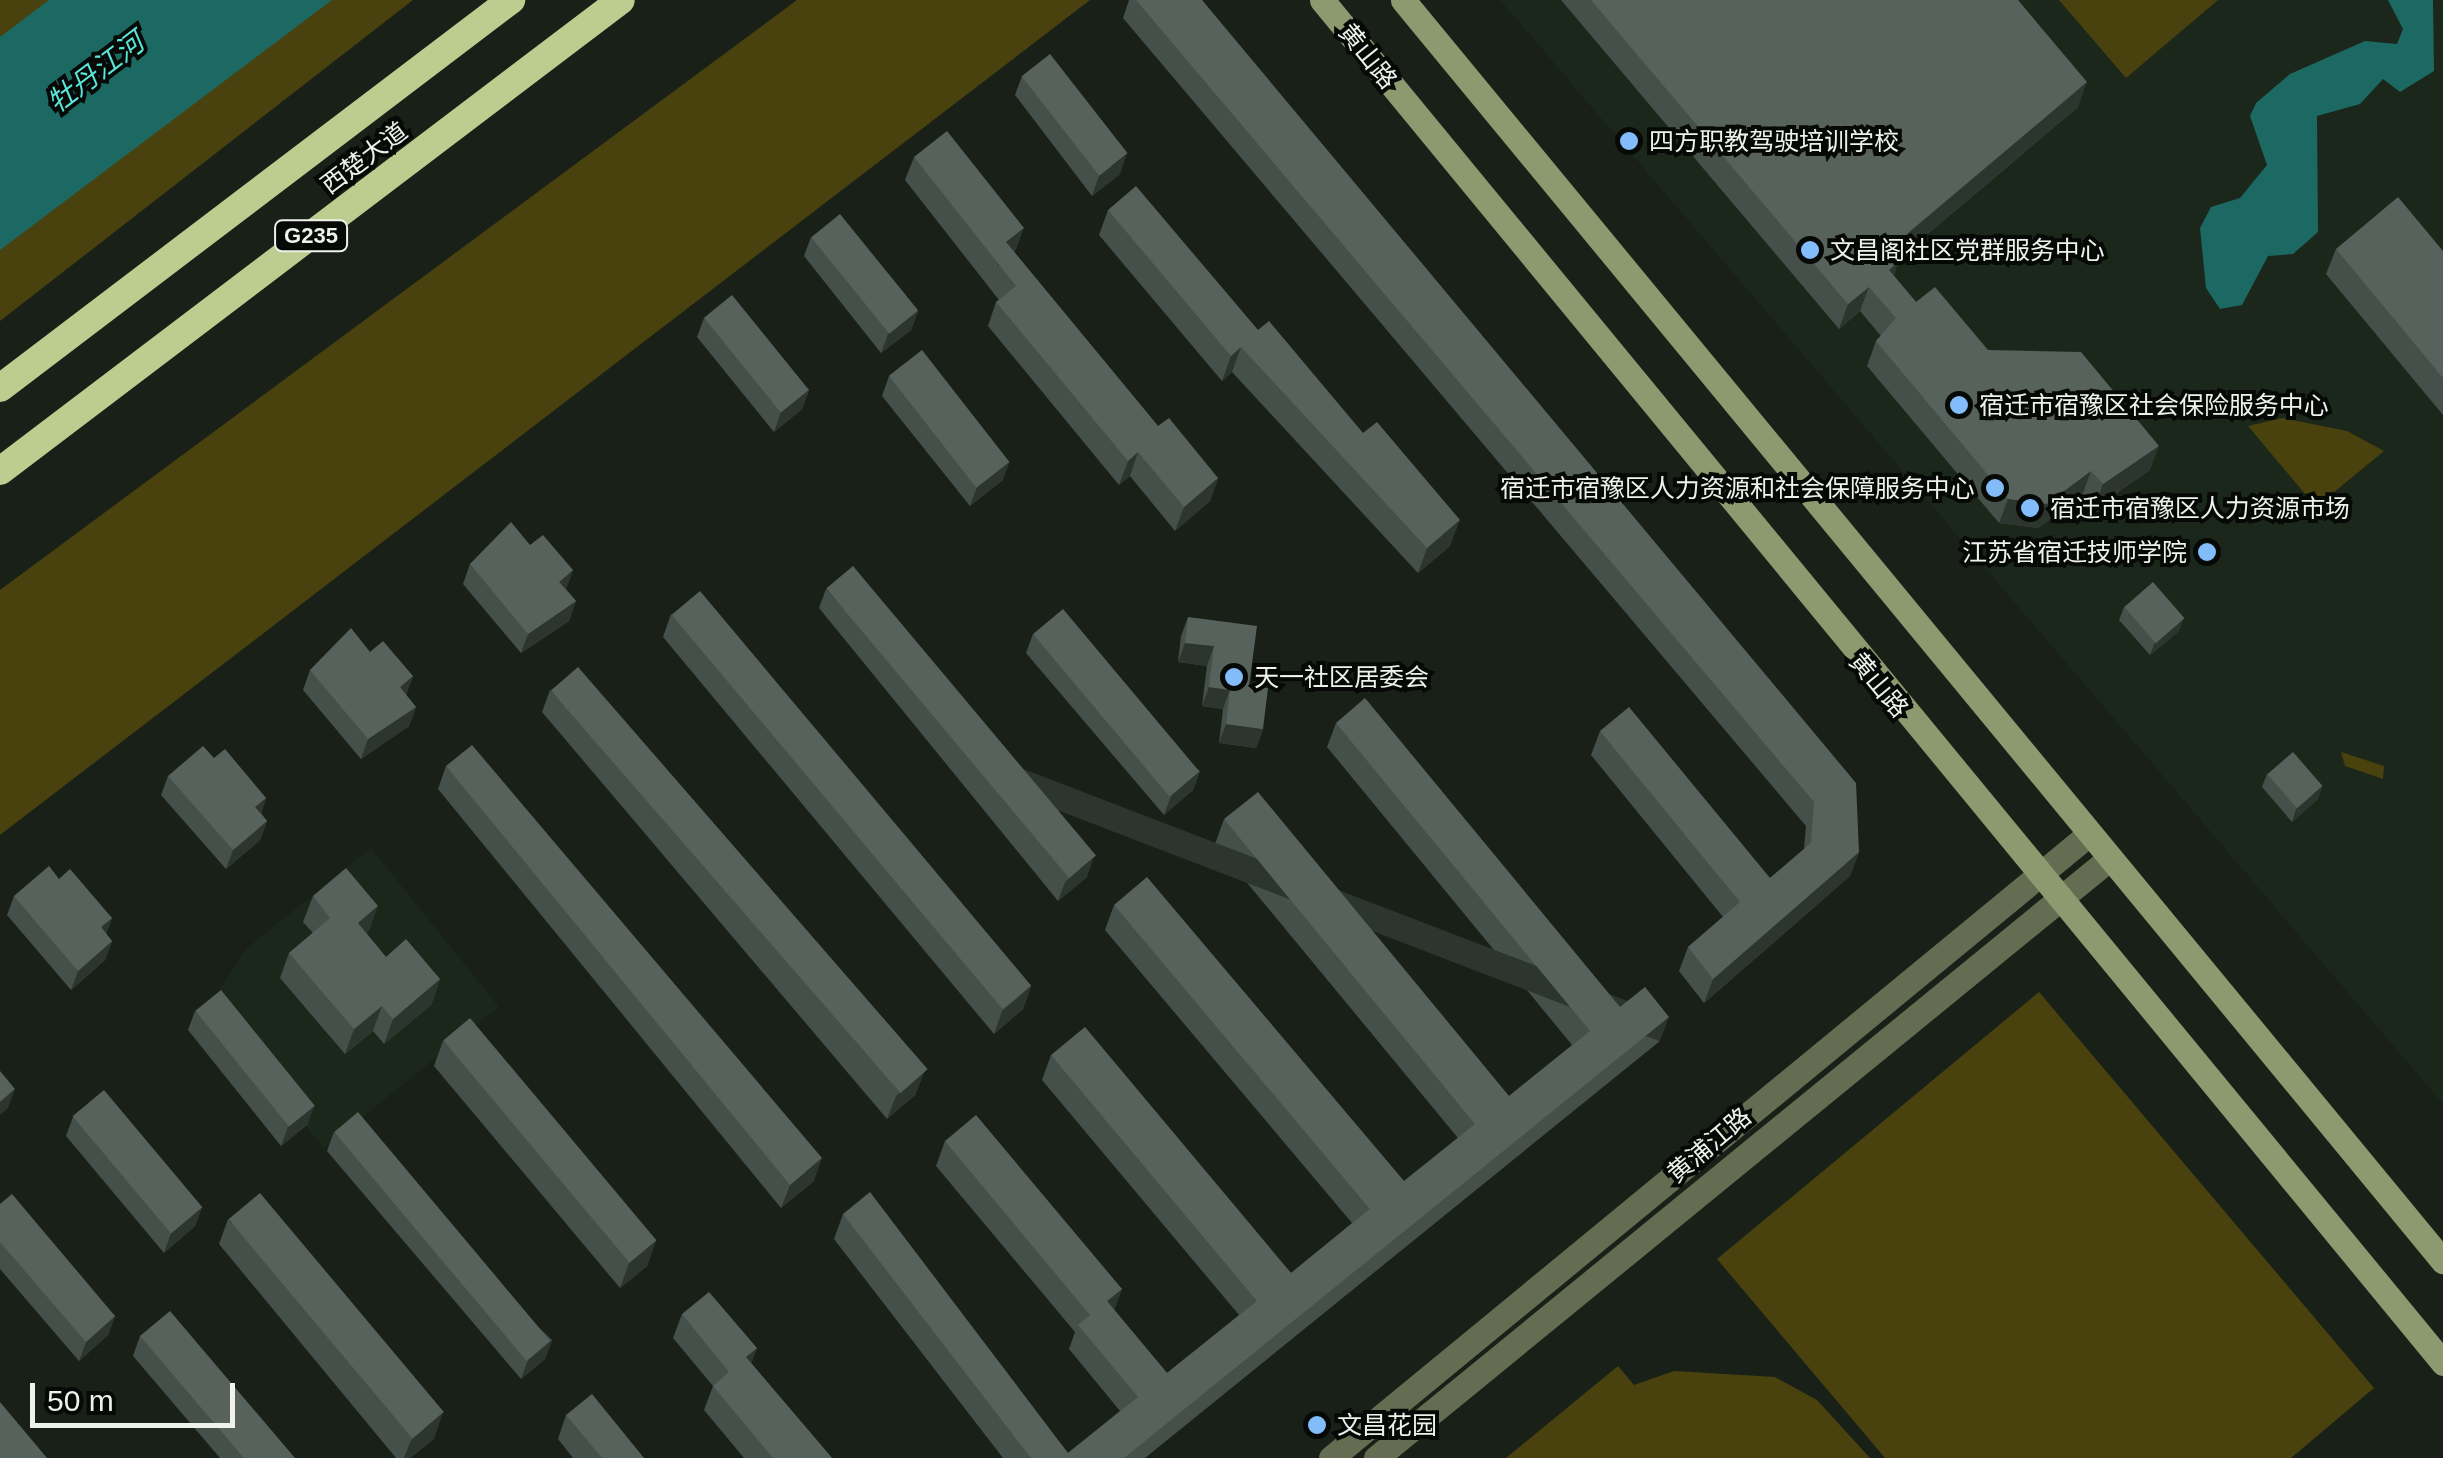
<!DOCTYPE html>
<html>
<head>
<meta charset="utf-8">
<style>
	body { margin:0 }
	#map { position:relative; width:2443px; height:1458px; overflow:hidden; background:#192018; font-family:Helvetica,"Noto Sans SC",sans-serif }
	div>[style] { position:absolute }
	.built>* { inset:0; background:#1b271a }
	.green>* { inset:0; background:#4a420e }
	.water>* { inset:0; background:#1c6963 }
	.tertiary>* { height:25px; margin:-12.5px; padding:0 12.5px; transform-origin:12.5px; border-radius:12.5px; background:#646d52 }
	.secondary>* { height:25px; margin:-12.5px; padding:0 12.5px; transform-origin:12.5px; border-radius:12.5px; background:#8d9a6f }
	.trunk>* { height:28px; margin:-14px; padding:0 14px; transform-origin:14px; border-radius:14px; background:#bccd8f }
	.wall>* { inset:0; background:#45504b }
	.shaded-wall>* { inset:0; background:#2c362f; transform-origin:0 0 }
	.building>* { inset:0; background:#57625c; transform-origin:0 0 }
	.dots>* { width:28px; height:28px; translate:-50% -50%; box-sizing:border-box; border:5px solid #060906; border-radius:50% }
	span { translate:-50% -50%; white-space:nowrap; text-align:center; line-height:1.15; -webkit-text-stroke:8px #060906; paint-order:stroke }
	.shield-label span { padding:2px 8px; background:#060906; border:2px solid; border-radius:8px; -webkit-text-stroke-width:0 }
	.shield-label { font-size:22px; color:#edf2ec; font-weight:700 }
	.street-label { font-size:25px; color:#edf2ec }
	.poi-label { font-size:25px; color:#edf2ec }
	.left { translate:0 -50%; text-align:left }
	.right { translate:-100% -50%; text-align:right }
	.water-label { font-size:28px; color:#59e5d8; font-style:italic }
	.scale { position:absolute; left:30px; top:1383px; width:205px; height:45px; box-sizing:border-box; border:5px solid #edf2ec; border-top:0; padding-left:12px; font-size:30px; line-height:35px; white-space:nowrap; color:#edf2ec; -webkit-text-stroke:8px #060906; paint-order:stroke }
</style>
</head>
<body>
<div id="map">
	<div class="built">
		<div style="clip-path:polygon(1500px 0,2443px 0,2443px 1104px)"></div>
		<div style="clip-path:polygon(371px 848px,499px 1007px,324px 1148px,209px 1006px,247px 948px)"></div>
	</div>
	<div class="green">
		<div style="clip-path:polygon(0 0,413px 0,0 321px)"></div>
		<div style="clip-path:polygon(797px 0,1090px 0,0 835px,0 590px)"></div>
		<div style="clip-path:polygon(2059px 0,2218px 0,2126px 78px)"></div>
		<div style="clip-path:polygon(2282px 418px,2347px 431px,2384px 451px,2316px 507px,2248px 426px)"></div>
		<div style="clip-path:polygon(2341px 752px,2384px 766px,2383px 779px,2345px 766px)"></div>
		<div style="clip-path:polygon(2039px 992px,2374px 1388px,2291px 1458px,1885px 1458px,1717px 1259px)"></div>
		<div style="clip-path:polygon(1618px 1366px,1634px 1385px,1674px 1371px,1775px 1377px,1817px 1400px,1870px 1458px,1506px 1458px)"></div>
	</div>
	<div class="water">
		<div style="clip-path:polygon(49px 0,332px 0,0 250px,0 37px)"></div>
		<div style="clip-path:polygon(2388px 0,2433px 0,2434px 71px,2400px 92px,2383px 79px,2360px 104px,2317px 116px,2318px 232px,2293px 254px,2268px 256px,2242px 305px,2220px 309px,2206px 288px,2200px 228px,2211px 207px,2240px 198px,2267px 165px,2250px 116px,2256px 103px,2290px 74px,2365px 41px,2397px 44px,2403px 29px)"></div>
	</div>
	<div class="tertiary">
		<div style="left:1331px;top:1458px;width:982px;rotate:-39.46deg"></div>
		<div style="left:1376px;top:1458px;width:947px;rotate:-39.26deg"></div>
	</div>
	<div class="secondary">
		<div style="left:1322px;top:0;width:1765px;rotate:50.56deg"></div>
		<div style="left:1403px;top:0;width:1635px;rotate:50.49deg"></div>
	</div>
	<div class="trunk">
		<div style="left:0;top:388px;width:642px;rotate:-37.21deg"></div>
		<div style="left:0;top:471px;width:779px;rotate:-37.18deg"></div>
	</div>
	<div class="wall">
		<div style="clip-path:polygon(1129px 0,1202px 0,1859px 852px,1850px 876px,1704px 1003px,1679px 971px,1688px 947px,1723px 917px,1591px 755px,1600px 731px,1770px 878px,1804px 849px,1806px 826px,1123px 18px)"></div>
		<div style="clip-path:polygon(1561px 0,2018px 0,2078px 107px,1898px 259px,1894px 276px,1916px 302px,1988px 350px,2150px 470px,2094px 509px,2082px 496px,2038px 528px,1999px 523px,1867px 366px,1876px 341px,1881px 336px,1860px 311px,1839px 329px)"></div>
		<div style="clip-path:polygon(1022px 76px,1120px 174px,1092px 196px,1015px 95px)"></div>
		<div style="clip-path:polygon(914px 157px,1015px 252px,1014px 252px,1158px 426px,1218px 478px,1210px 501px,1175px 531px,1130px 476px,1119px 485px,988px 326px,996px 302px,999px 300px,905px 180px)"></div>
		<div style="clip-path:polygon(1108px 210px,1258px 330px,1363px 433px,1450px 546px,1418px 573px,1232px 372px,1222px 381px,1099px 235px)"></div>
		<div style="clip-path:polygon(811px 237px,918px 311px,911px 330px,881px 353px,804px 256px)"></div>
		<div style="clip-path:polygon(2336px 249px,2443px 251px,2443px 415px,2326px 274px)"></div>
		<div style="clip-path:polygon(704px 318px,809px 390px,802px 409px,774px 432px,697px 337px)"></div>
		<div style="clip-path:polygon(889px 376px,1003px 480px,970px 506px,882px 396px)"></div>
		<div style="clip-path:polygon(530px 545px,573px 570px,566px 589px,576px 601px,569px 621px,521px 653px,463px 584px,470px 564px)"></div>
		<div style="clip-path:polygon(826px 589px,1087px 877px,1058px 901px,819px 608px)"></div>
		<div style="clip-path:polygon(2124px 607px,2179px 631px,2150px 655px,2119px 620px)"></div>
		<div style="clip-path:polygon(671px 614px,1031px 986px,1023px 1009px,994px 1034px,663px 637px)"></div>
		<div style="clip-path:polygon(1188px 617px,1249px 686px,1263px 729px,1256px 748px,1219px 743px,1223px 709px,1202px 706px,1207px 666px,1178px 662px,1181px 636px)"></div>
		<div style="clip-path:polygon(1033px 634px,1200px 771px,1193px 790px,1164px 815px,1026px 653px)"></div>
		<div style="clip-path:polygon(370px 652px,413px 676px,406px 695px,416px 707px,409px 726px,361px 759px,303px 690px,310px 670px)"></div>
		<div style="clip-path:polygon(550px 690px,924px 1072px,915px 1095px,887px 1119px,542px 712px)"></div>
		<div style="clip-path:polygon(1336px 723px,1620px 1007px,1660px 1041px,1145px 1458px,1003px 1458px,834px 1239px,843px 1214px,1068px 1453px,1120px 1411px,1069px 1349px,1075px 1332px,936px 1166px,945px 1141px,1122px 1289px,1114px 1310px,1167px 1373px,1239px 1315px,1042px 1080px,1051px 1055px,1291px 1273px,1352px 1223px,1105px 930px,1114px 905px,1404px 1181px,1458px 1138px,1215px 844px,1224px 819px,1509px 1096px,1572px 1045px,1327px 747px)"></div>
		<div style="clip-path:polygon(214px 758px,266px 798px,261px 813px,267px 821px,260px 840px,226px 869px,161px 795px,168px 776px)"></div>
		<div style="clip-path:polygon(446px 766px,814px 1181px,781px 1208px,438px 789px)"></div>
		<div style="clip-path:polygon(2267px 774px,2318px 799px,2292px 822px,2262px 787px)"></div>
		<div style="clip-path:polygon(59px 879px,112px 918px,106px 934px,112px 941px,105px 960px,71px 990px,7px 915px,14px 896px)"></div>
		<div style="clip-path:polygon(313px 896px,369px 931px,366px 933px,386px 957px,440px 979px,431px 1005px,384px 1044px,373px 1031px,345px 1054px,280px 978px,289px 953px,313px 933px,303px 922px)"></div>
		<div style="clip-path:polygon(195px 1011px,314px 1106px,307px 1125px,281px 1146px,188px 1030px)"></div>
		<div style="clip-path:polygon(443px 1041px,656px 1240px,647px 1266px,620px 1288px,434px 1066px)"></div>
		<div style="clip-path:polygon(73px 1117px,202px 1207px,195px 1226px,164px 1253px,66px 1136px)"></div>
		<div style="clip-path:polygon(334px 1132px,552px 1340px,545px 1359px,521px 1379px,327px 1151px)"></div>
		<div style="clip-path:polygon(0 1204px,115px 1316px,108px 1335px,79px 1361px,0 1269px)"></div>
		<div style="clip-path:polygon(228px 1219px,434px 1439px,410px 1458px,396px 1458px,219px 1244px)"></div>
		<div style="clip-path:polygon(682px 1314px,757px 1348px,751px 1363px,832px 1458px,744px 1458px,704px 1410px,713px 1386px,673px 1338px)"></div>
		<div style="clip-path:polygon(140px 1336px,295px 1458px,220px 1458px,133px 1356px)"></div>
		<div style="clip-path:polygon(566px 1415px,644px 1458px,573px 1458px,558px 1439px)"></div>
	</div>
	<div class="shaded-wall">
		<div style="clip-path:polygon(2087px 82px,2078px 107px,1880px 274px,1889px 249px)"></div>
		<div style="clip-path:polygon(1127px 154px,1120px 174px,1092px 196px,1099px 176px)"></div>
		<div style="clip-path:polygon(1024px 228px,1015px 252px,997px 266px,1006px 242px)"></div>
		<div style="clip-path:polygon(1899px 261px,1890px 286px,1889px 270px)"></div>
		<div style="clip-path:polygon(1869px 287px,1860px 311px,1839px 329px,1848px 304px)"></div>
		<div style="clip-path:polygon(918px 311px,911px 330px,881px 353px,888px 334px)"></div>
		<div style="clip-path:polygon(1241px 347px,1232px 372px,1222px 381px,1231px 356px)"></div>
		<div style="clip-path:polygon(809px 390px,802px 409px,774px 432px,781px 412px)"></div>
		<div style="clip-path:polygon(2159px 446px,2150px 470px,2094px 509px,2103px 484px)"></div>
		<div style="clip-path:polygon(1138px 452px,1130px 476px,1119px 485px,1128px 461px)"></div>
		<div style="clip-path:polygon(1010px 461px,1003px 480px,970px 506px,977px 487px)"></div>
		<div style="clip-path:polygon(2091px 471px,2082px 496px,2038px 528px,1999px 523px,2008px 499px)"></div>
		<div style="clip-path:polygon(1218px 478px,1210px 501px,1175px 531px,1184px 507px)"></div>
		<div style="clip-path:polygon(1460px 520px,1450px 546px,1418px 573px,1427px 548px)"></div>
		<div style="clip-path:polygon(573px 570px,566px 590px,559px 582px)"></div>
		<div style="clip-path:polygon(576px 601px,569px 621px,521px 653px,528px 634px)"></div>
		<div style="clip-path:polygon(2184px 618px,2179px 631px,2150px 655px,2155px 642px)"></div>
		<div style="clip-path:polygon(1185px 643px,1214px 646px,1207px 666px,1178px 662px)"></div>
		<div style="clip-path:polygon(413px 676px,406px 695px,400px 687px)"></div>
		<div style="clip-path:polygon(1209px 687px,1230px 690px,1223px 709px,1202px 706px)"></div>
		<div style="clip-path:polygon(416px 707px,409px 726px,361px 759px,368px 739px)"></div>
		<div style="clip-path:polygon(1226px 724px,1263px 729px,1256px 748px,1219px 743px)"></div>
		<div style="clip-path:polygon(1200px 771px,1193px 790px,1164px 815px,1171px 796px)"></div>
		<div style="clip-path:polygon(2323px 786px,2318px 799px,2292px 822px,2296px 809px)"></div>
		<div style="clip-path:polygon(266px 798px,259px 817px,255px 807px)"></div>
		<div style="clip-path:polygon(267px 821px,260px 840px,226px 869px,233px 850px)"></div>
		<div style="clip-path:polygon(1859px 852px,1850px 876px,1704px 1003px,1713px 979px)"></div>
		<div style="clip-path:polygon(1094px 857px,1087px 877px,1058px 901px,1065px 882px)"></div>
		<div style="clip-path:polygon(378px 906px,369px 931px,349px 949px,358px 923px)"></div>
		<div style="clip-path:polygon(112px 918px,105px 937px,101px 927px)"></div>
		<div style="clip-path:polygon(112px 941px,105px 960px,71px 990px,78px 971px)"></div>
		<div style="clip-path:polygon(440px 979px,431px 1005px,384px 1044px,393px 1019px)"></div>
		<div style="clip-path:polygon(1031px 986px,1023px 1009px,994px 1034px,1002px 1011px)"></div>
		<div style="clip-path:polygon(382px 1006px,373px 1031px,345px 1054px,354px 1029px)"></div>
		<div style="left:1669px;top:1017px;width:26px;height:701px;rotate:111deg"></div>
		<div style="clip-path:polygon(924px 1072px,915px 1095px,887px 1119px,896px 1096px)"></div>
		<div style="clip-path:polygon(15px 1089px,8px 1108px,0 1115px,0 1102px)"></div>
		<div style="clip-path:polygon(314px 1106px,307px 1125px,281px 1146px,288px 1127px)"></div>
		<div style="clip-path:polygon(822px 1158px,814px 1181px,781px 1208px,790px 1185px)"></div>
		<div style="clip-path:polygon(202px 1207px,195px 1226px,164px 1253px,171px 1233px)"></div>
		<div style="clip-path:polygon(656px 1240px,647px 1266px,620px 1288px,629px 1263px)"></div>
		<div style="clip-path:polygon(1122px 1289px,1113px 1314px,1107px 1301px)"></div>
		<div style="clip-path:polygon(115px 1316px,108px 1335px,79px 1361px,86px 1342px)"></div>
		<div style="clip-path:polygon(552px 1340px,545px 1359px,521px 1379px,528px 1360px)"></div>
		<div style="clip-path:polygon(757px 1348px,748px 1373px,746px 1357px)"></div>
		<div style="clip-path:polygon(443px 1413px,434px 1439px,410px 1458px,404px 1458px,411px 1440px)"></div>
	</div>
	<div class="building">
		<div style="clip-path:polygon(1136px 0,1202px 0,1856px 783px,1859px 852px,1713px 979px,1688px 947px,1740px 902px,1600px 731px,1629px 707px,1770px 878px,1811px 843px,1814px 802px)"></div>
		<div style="clip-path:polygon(1591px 0,2018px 0,2087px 82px,1889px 249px,1899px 261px,1889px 270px,1916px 302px,1935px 287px,1988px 350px,2081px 352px,2159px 446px,2103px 484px,2091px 471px,2047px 504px,2008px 499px,1876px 341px,1896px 318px,1869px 287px,1848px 304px)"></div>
		<div style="left:1050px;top:54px;width:126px;height:36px;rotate:52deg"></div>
		<div style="clip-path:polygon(947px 131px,1024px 228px,1006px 242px,1158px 426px,1169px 418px,1218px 478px,1184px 507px,1138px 452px,1128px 461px,996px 302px,1016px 286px,914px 157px)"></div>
		<div style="clip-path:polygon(1136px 186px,1258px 330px,1269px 321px,1363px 433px,1377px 422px,1460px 520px,1427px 548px,1241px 347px,1231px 356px,1108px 210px)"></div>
		<div style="clip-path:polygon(2398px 197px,2443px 251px,2443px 378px,2336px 249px)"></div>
		<div style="left:840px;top:214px;width:124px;height:37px;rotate:51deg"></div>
		<div style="left:732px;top:295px;width:122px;height:36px;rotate:51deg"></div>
		<div style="left:922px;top:350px;width:142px;height:42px;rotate:52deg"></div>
		<div style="clip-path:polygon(511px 522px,530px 545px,543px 535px,573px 570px,559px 582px,576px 601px,528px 634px,470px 564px)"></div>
		<div style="left:853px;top:566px;width:378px;height:35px;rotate:50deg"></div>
		<div style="left:2153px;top:582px;width:48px;height:38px;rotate:49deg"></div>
		<div style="left:700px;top:591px;width:515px;height:37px;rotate:50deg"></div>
		<div style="left:1063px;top:609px;width:212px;height:39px;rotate:50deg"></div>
		<div style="clip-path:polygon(1188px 617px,1257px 626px,1249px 686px,1268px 688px,1263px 729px,1226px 724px,1230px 690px,1209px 687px,1214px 646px,1185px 643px)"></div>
		<div style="clip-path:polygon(351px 628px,370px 652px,383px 641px,413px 676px,400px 687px,416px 707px,368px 739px,310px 670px)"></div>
		<div style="left:578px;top:667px;width:533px;height:36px;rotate:49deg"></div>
		<div style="clip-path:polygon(1365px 698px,1620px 1007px,1645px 987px,1669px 1017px,1124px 1458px,1031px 1458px,843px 1214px,870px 1192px,1068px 1453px,1138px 1397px,1078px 1325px,1090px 1315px,945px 1141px,976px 1115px,1122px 1289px,1107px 1301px,1167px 1373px,1257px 1301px,1051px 1055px,1085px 1027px,1291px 1273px,1370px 1209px,1114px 905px,1147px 877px,1404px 1181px,1475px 1124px,1224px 819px,1258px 792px,1509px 1096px,1590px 1031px,1336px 723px)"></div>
		<div style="clip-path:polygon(472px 745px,822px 1158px,790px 1185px,446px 766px)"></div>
		<div style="clip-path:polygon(203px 746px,214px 758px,225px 749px,266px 798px,255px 807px,267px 821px,233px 850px,168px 776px)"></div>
		<div style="left:2293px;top:752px;width:45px;height:34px;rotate:49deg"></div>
		<div style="clip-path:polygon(49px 866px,59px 879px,70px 869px,112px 918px,101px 927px,112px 941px,78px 971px,14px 896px)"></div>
		<div style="clip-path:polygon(346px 868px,378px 906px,358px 923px,386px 957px,406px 939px,440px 979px,393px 1019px,382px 1006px,354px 1029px,289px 953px,330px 918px,313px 896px)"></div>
		<div style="left:221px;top:990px;width:149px;height:33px;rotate:51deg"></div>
		<div style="left:470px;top:1018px;width:290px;height:35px;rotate:50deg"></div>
		<div style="clip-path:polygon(0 1071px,15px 1089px,0 1102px)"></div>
		<div style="left:104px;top:1090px;width:153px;height:41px;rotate:50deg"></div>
		<div style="left:358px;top:1112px;width:299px;height:31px;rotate:50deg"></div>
		<div style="left:260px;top:1193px;width:286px;height:41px;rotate:50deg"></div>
		<div style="clip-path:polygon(12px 1194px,115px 1316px,86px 1342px,0 1242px,0 1204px)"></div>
		<div style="clip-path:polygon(709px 1292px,757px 1348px,746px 1357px,832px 1458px,773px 1458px,713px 1386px,729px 1372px,682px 1314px)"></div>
		<div style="clip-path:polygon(170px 1311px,295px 1458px,244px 1458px,140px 1336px)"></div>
		<div style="clip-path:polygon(592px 1394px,644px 1458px,602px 1458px,566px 1415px)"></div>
		<div style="clip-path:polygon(0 1402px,47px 1458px,0 1458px)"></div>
	</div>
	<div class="dots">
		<div style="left:1629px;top:141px;background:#83bcfb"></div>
		<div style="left:1810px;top:250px;background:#83bcfb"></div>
		<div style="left:1959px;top:405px;background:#83bcfb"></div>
		<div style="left:1995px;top:488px;background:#83bcfb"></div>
		<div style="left:2030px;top:508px;background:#83bcfb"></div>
		<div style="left:2207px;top:552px;background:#83bcfb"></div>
		<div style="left:1234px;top:677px;background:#83bcfb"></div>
		<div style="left:1317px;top:1425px;background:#83bcfb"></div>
	</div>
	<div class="shield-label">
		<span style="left:311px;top:236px">G235</span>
	</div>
	<div class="street-label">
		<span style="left:1368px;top:56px;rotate:51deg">黄山路</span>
		<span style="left:364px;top:158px;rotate:-37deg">西楚大道</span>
		<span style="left:1879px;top:685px;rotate:50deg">黄山路</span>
		<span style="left:1709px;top:1145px;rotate:-40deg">黄浦江路</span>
	</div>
	<div class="poi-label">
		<span class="left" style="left:1649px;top:141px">四方职教驾驶培训学校</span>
		<span class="left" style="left:1830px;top:250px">文昌阁社区党群服务中心</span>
		<span class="left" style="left:1979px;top:405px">宿迁市宿豫区社会保险服务中心</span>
		<span class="right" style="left:1975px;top:488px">宿迁市宿豫区人力资源和社会保障服务中心</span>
		<span class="left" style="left:2050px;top:508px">宿迁市宿豫区人力资源市场</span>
		<span class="right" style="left:2187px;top:552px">江苏省宿迁技师学院</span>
		<span class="left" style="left:1254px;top:677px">天一社区居委会</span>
		<span class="left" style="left:1337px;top:1425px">文昌花园</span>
	</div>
	<div class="water-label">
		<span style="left:96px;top:73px;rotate:-37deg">牡丹江河</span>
	</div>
	<div class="scale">50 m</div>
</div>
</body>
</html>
